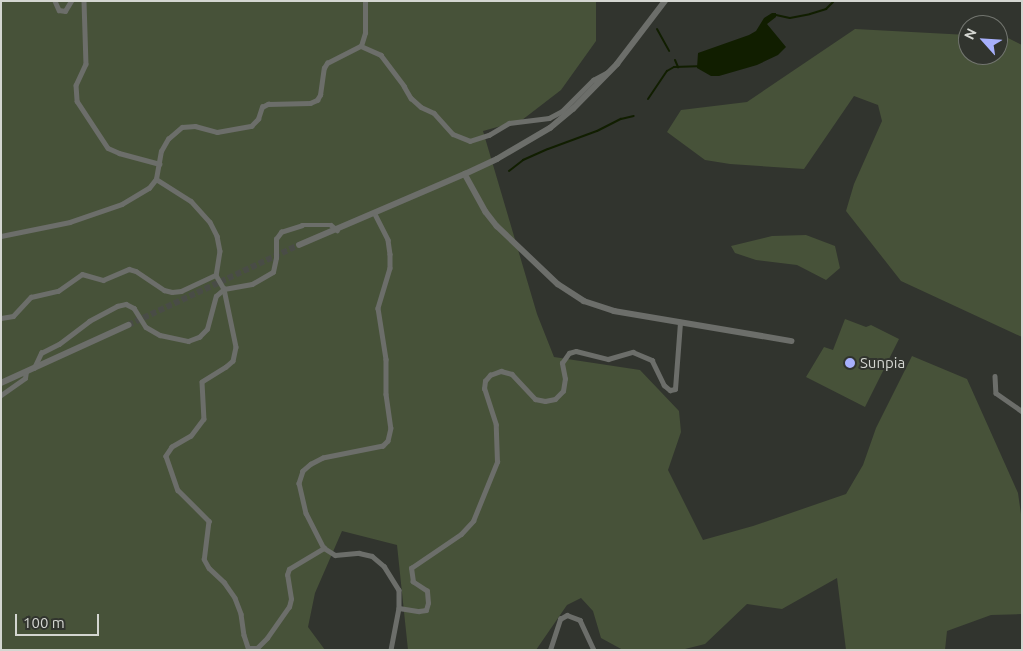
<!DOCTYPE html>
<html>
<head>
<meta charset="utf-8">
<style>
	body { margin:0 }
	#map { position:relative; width:1023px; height:651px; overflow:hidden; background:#31342e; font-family:Ubuntu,sans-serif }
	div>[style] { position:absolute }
	.green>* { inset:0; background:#475239 }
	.water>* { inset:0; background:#111e00 }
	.stream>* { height:2px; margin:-1px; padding:0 1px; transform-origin:1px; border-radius:1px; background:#111e00 }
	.tertiary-tunnel>* { height:5.5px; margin-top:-2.75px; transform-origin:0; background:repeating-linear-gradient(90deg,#494c46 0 5.5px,transparent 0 8.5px) }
	.minor>* { height:4.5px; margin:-2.25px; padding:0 2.25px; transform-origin:2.25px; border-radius:2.25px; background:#6c6e6a }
	.tertiary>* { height:5.5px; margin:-2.75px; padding:0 2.75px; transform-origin:2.75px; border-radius:2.75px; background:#6c6e6a }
	.dots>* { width:14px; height:14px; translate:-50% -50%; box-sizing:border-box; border:2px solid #31342e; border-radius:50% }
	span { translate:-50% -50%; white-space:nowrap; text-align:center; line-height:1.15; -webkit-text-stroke:4px #31342e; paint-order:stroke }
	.poi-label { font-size:15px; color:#d4d6d1 }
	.left { translate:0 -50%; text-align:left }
	.frame { position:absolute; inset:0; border:2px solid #d4d6d1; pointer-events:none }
	.north { position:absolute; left:958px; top:15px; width:50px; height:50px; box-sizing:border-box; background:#31342e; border:1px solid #72756f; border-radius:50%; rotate:296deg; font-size:14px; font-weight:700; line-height:20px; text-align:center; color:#d4d6d1 }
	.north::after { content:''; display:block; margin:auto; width:18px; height:22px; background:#a7b0fc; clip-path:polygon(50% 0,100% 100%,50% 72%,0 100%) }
	.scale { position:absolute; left:15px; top:614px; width:84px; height:22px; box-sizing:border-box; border:2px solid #d4d6d1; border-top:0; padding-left:6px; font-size:15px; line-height:18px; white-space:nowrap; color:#d4d6d1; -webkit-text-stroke:4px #31342e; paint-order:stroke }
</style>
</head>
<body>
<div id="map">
	<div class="green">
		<div style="clip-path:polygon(1px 1px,596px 1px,596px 41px,561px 90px,522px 120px,483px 131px,537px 314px,554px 357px,640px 370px,679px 411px,681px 432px,668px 470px,703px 540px,753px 526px,846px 494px,863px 465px,876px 428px,912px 356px,967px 379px,1018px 493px,1022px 521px,1022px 614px,991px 615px,947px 631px,945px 650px,846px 650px,837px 578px,782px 609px,747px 604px,705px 644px,681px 650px,623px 650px,601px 638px,593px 611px,581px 598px,567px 605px,536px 650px,408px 650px,397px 545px,342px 531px,315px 593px,308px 627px,325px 650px,1px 650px)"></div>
		<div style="clip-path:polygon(855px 29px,968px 35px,968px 55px,998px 55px,998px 36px,1006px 37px,1022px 45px,1022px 337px,901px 281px,846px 211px,854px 184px,882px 121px,878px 105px,854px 96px,804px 169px,730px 164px,705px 160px,667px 132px,681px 110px,747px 102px)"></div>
		<div style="clip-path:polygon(806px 235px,835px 246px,840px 268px,826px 280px,797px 265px,756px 260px,735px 253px,731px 246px,772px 236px)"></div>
		<div style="clip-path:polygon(845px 319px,866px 327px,871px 325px,899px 339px,865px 407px,806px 377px,824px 347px,833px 350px)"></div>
	</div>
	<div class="water">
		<div style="clip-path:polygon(772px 13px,776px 13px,776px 17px,767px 24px,786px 47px,778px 55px,757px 65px,719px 76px,711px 76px,697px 68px,698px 53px,749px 35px,756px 31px,764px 18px)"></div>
	</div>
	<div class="stream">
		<div style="left:776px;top:15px;width:14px;rotate:12deg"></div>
		<div style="left:790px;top:18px;width:20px;rotate:-11deg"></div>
		<div style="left:810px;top:14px;width:17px;rotate:-17deg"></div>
		<div style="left:826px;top:9px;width:10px;rotate:-45deg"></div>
		<div style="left:657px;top:29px;width:25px;rotate:61deg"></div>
		<div style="left:675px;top:60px;width:8px;rotate:67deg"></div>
		<div style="left:648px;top:99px;width:34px;rotate:-56deg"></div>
		<div style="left:667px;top:71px;width:8px;rotate:-30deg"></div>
		<div style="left:674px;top:67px;width:23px;rotate:-2deg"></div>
		<div style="left:509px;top:171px;width:18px;rotate:-38deg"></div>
		<div style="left:523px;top:160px;width:27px;rotate:-24deg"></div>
		<div style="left:548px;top:149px;width:52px;rotate:-20.2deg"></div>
		<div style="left:597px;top:131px;width:27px;rotate:-27deg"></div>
		<div style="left:621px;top:119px;width:13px;rotate:-13deg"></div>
	</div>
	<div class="tertiary-tunnel">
		<div style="left:128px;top:325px;width:189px;rotate:-25.1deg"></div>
	</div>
	<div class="minor">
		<div style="left:55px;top:1px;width:10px;rotate:66deg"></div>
		<div style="left:59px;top:10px;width:6px;rotate:9deg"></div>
		<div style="left:65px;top:11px;width:12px;rotate:-59deg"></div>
		<div style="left:84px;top:1px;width:63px;rotate:88.2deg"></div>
		<div style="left:86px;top:64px;width:23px;rotate:115deg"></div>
		<div style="left:76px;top:85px;width:16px;rotate:86deg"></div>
		<div style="left:77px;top:101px;width:56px;rotate:56.6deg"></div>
		<div style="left:108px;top:148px;width:12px;rotate:24deg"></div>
		<div style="left:119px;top:153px;width:42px;rotate:15deg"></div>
		<div style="left:361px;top:46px;width:22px;rotate:24deg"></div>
		<div style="left:381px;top:55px;width:39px;rotate:53deg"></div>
		<div style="left:404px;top:86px;width:14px;rotate:60deg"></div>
		<div style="left:411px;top:98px;width:13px;rotate:42deg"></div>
		<div style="left:421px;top:107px;width:14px;rotate:25deg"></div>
		<div style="left:434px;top:113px;width:28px;rotate:48deg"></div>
		<div style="left:453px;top:134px;width:18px;rotate:22deg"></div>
		<div style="left:470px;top:141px;width:20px;rotate:-18deg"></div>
		<div style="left:489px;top:135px;width:23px;rotate:-31deg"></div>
		<div style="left:509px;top:123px;width:40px;rotate:-7.1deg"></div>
		<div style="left:549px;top:118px;width:15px;rotate:-28deg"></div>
		<div style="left:562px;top:111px;width:44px;rotate:-45deg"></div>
		<div style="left:593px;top:80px;width:17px;rotate:-28deg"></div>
		<div style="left:156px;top:179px;width:41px;rotate:32.2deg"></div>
		<div style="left:191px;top:201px;width:28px;rotate:48deg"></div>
		<div style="left:210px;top:222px;width:16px;rotate:63deg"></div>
		<div style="left:217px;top:236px;width:15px;rotate:79deg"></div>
		<div style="left:220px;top:251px;width:24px;rotate:99deg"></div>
		<div style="left:375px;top:214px;width:29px;rotate:63deg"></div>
		<div style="left:388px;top:240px;width:14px;rotate:82deg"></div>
		<div style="left:390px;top:254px;width:14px;rotate:90deg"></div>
		<div style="left:390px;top:268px;width:42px;rotate:106.7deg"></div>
		<div style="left:378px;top:308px;width:52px;rotate:81.1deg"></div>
		<div style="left:386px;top:359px;width:35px;rotate:90deg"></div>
		<div style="left:386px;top:394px;width:34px;rotate:82deg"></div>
		<div style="left:391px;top:428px;width:13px;rotate:103deg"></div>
		<div style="left:388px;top:441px;width:7px;rotate:135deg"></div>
		<div style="left:383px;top:446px;width:61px;rotate:168.7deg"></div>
		<div style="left:323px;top:458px;width:13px;rotate:153deg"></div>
		<div style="left:311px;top:464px;width:11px;rotate:139deg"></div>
		<div style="left:303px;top:471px;width:13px;rotate:108deg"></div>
		<div style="left:299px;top:483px;width:31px;rotate:77deg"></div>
		<div style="left:306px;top:513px;width:39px;rotate:63deg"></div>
		<div style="left:324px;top:548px;width:13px;rotate:32deg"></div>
		<div style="left:335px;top:555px;width:24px;rotate:-5deg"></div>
		<div style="left:359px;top:553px;width:13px;rotate:13deg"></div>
		<div style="left:372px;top:556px;width:16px;rotate:40deg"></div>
		<div style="left:384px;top:566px;width:28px;rotate:58deg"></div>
		<div style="left:399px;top:590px;width:18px;rotate:90deg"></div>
		<div style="left:399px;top:608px;width:43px;rotate:100.8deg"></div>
		<div style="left:1px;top:236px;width:70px;rotate:-11.5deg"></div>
		<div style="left:70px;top:222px;width:55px;rotate:-19.1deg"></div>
		<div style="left:122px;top:204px;width:31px;rotate:-31deg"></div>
		<div style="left:149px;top:188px;width:11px;rotate:-52deg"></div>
		<div style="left:156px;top:179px;width:28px;rotate:-80deg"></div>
		<div style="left:161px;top:151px;width:14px;rotate:-60deg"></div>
		<div style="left:168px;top:139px;width:18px;rotate:-41deg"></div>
		<div style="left:182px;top:127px;width:13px;rotate:-4deg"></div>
		<div style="left:195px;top:126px;width:23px;rotate:15deg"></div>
		<div style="left:217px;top:132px;width:35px;rotate:-10deg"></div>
		<div style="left:251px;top:126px;width:10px;rotate:-45deg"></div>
		<div style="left:258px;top:119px;width:13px;rotate:-72deg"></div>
		<div style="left:262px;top:107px;width:7px;rotate:-27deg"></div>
		<div style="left:268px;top:104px;width:42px;rotate:-1.4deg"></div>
		<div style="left:310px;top:103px;width:8px;rotate:-23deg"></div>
		<div style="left:317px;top:100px;width:6px;rotate:-59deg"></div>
		<div style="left:320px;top:95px;width:27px;rotate:-82deg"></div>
		<div style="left:324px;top:68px;width:6px;rotate:-59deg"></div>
		<div style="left:327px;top:63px;width:38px;rotate:-27deg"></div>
		<div style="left:361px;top:46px;width:14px;rotate:-73deg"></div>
		<div style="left:365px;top:33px;width:32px;rotate:-90deg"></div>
		<div style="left:1px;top:318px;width:12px;rotate:-9deg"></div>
		<div style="left:13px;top:316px;width:26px;rotate:-47deg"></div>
		<div style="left:31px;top:297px;width:28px;rotate:-13deg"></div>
		<div style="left:58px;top:291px;width:29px;rotate:-35deg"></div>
		<div style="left:82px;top:274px;width:22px;rotate:16deg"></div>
		<div style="left:103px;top:280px;width:28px;rotate:-23deg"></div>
		<div style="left:129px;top:269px;width:7px;rotate:16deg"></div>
		<div style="left:136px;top:271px;width:34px;rotate:34deg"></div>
		<div style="left:164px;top:290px;width:8px;rotate:14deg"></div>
		<div style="left:172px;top:292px;width:9px;rotate:-6deg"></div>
		<div style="left:181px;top:291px;width:38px;rotate:-25deg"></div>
		<div style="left:216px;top:275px;width:16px;rotate:60deg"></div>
		<div style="left:224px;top:289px;width:59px;rotate:78.3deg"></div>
		<div style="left:236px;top:347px;width:14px;rotate:102deg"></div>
		<div style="left:233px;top:361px;width:9px;rotate:139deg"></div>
		<div style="left:226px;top:367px;width:28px;rotate:148deg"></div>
		<div style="left:202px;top:382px;width:37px;rotate:87deg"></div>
		<div style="left:204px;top:419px;width:21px;rotate:127deg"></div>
		<div style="left:191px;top:436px;width:22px;rotate:150deg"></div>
		<div style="left:172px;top:447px;width:11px;rotate:124deg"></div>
		<div style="left:166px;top:456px;width:36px;rotate:71deg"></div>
		<div style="left:178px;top:490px;width:44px;rotate:45deg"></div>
		<div style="left:209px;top:521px;width:38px;rotate:97deg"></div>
		<div style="left:204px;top:559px;width:10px;rotate:61deg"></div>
		<div style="left:209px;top:568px;width:21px;rotate:43deg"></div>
		<div style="left:224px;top:582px;width:19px;rotate:55deg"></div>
		<div style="left:235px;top:598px;width:17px;rotate:69deg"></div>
		<div style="left:241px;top:614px;width:21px;rotate:82deg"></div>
		<div style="left:244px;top:635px;width:16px;rotate:72deg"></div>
		<div style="left:34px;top:368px;width:17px;rotate:-65deg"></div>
		<div style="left:41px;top:353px;width:20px;rotate:-27deg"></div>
		<div style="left:59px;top:344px;width:38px;rotate:-37deg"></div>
		<div style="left:89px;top:321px;width:32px;rotate:-28deg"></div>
		<div style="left:117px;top:306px;width:9px;rotate:-13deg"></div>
		<div style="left:126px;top:304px;width:9px;rotate:27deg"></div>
		<div style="left:134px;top:308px;width:22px;rotate:58deg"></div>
		<div style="left:146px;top:327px;width:16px;rotate:30deg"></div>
		<div style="left:160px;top:335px;width:29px;rotate:12deg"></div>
		<div style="left:188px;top:341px;width:12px;rotate:-20deg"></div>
		<div style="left:199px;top:337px;width:11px;rotate:-45deg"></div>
		<div style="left:207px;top:329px;width:34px;rotate:-75deg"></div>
		<div style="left:216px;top:296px;width:11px;rotate:-41deg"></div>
		<div style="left:224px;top:289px;width:28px;rotate:-10deg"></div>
		<div style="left:252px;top:284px;width:24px;rotate:-30deg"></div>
		<div style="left:273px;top:272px;width:14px;rotate:-78deg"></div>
		<div style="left:276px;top:258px;width:19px;rotate:-90deg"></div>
		<div style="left:276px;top:239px;width:9px;rotate:-54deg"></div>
		<div style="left:281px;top:232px;width:22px;rotate:-18deg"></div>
		<div style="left:302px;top:225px;width:29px"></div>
		<div style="left:331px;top:225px;width:8px;rotate:40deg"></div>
		<div style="left:995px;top:376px;width:17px;rotate:87deg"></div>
		<div style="left:996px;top:393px;width:32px;rotate:35deg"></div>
		<div style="left:1px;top:395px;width:29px;rotate:-35deg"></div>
		<div style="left:25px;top:378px;width:6px;rotate:-81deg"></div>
		<div style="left:399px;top:608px;width:20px;rotate:9deg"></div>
		<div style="left:419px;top:611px;width:7px;rotate:-8deg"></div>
		<div style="left:426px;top:610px;width:7px;rotate:-74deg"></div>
		<div style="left:428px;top:603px;width:12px;rotate:-95deg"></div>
		<div style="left:427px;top:591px;width:17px;rotate:-147deg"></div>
		<div style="left:413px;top:582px;width:14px;rotate:-98deg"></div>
		<div style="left:411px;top:568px;width:60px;rotate:-34.2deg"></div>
		<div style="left:461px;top:534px;width:18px;rotate:-47deg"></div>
		<div style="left:473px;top:521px;width:64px;rotate:-67.9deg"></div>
		<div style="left:497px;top:462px;width:37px;rotate:-92deg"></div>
		<div style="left:496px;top:425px;width:38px;rotate:-108deg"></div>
		<div style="left:484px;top:389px;width:8px;rotate:-83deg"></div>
		<div style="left:485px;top:381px;width:8px;rotate:-50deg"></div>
		<div style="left:490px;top:375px;width:12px;rotate:-20deg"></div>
		<div style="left:501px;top:371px;width:11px;rotate:15deg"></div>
		<div style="left:512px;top:374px;width:34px;rotate:47deg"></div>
		<div style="left:535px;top:399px;width:10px;rotate:11deg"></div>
		<div style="left:545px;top:401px;width:10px;rotate:-11deg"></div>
		<div style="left:555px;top:399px;width:11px;rotate:-45deg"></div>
		<div style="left:563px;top:391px;width:12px;rotate:-81deg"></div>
		<div style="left:565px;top:379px;width:16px;rotate:-101deg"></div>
		<div style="left:562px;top:363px;width:12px;rotate:-55deg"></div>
		<div style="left:569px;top:353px;width:7px;rotate:-16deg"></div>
		<div style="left:576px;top:351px;width:33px;rotate:14deg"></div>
		<div style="left:608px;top:359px;width:26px;rotate:-16deg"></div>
		<div style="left:633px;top:352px;width:21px;rotate:23deg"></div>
		<div style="left:652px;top:360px;width:28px;rotate:64deg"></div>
		<div style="left:664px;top:385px;width:8px;rotate:40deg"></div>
		<div style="left:670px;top:390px;width:5px;rotate:-11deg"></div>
		<div style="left:675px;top:389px;width:67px;rotate:-85.7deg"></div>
		<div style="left:249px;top:648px;width:8px"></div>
		<div style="left:257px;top:648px;width:14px;rotate:-45deg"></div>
		<div style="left:267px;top:638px;width:38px;rotate:-55deg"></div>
		<div style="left:289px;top:607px;width:8px;rotate:-76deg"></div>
		<div style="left:291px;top:599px;width:24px;rotate:-99deg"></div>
		<div style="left:287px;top:575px;width:6px;rotate:-72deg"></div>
		<div style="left:289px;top:569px;width:41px;rotate:-31deg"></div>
		<div style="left:550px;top:650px;width:33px;rotate:-72deg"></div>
		<div style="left:560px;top:619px;width:8px;rotate:-30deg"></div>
		<div style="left:567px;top:615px;width:14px;rotate:21deg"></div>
		<div style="left:580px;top:620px;width:33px;rotate:65deg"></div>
	</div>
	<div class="tertiary">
		<div style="left:465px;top:174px;width:43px;rotate:61.1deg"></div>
		<div style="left:486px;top:212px;width:18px;rotate:52deg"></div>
		<div style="left:497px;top:226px;width:84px;rotate:43.6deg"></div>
		<div style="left:558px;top:284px;width:31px;rotate:33deg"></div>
		<div style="left:584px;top:301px;width:32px;rotate:18deg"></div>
		<div style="left:614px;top:311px;width:180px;rotate:9.6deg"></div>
		<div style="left:299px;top:245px;width:181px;rotate:-23.2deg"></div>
		<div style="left:465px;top:174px;width:35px;rotate:-25deg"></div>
		<div style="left:497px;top:159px;width:61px;rotate:-30.3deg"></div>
		<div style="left:550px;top:128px;width:30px;rotate:-40deg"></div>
		<div style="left:573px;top:109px;width:63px;rotate:-45.6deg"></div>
		<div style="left:617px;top:64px;width:79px;rotate:-52.7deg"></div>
		<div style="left:1px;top:383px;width:140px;rotate:-24.5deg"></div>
	</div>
	<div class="dots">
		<div style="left:850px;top:363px;background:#a7b0fc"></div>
	</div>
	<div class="poi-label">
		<span class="left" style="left:860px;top:363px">Sunpia</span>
	</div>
	<div class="frame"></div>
	<div class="north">N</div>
	<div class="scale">100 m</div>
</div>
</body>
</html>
